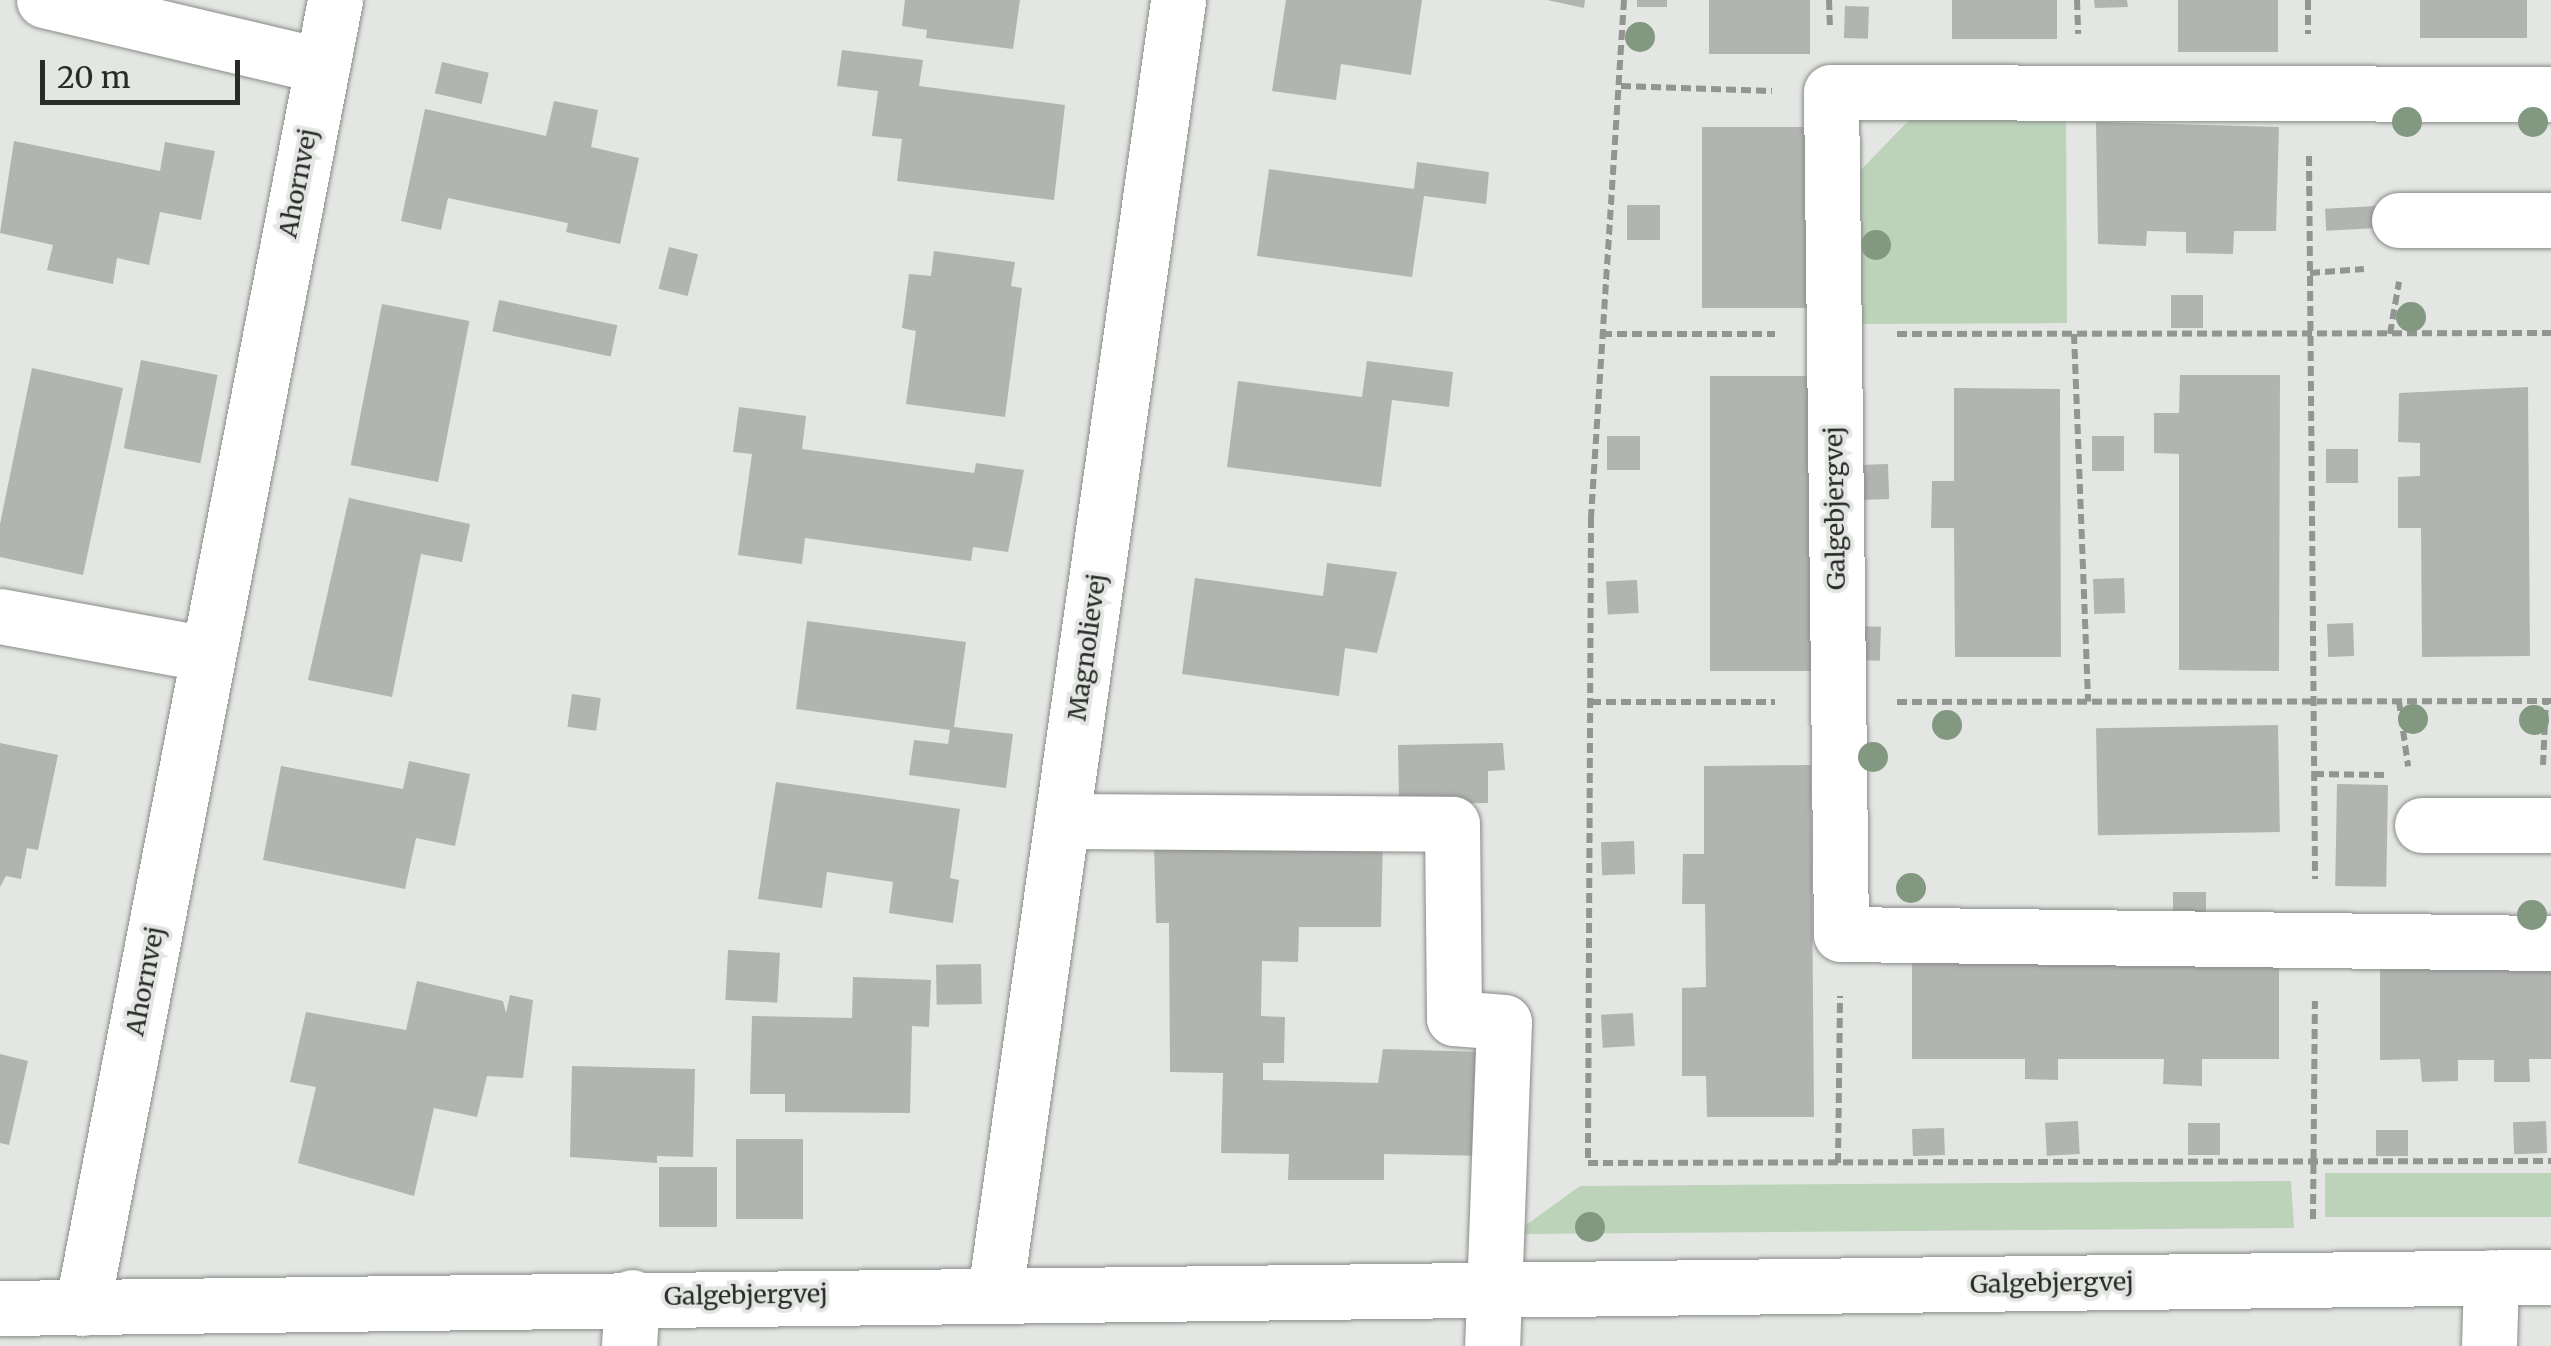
<!DOCTYPE html>
<html>
<head>
<meta charset="utf-8">
<style>
	body { margin:0 }
	#map { position:relative; width:2551px; height:1346px; overflow:hidden; background:#e3e6e2; font-family:Merriweather,serif }
	div>[style] { position:absolute }
	.green>* { inset:0; background:#bcd3ba; transform-origin:0 0 }
	.building>* { inset:0; background:#b1b4b0; transform-origin:0 0 }
	.path>* { height:6px; margin-top:-3px; transform-origin:0; background:repeating-linear-gradient(90deg,#929592 0 10px,transparent 0 15px) }
	.roads { filter:drop-shadow(0 0 2px #898c88) drop-shadow(0 0 2px #898c88) }
	.minor>* { height:55px; margin:-27.5px; padding:0 27.5px; transform-origin:27.5px; border-radius:27.5px; background:#fff }
	.trees>* { width:30px; height:30px; margin:-15px; border-radius:50%; background:#829881 }
	span { translate:-50% -50%; white-space:nowrap; text-align:center; line-height:1.15; -webkit-text-stroke:8px #e3e6e2; paint-order:stroke }
	.street-label { font-size:25px; color:#292b29 }
	.scale { position:absolute; left:40px; top:60px; width:200px; height:45px; box-sizing:border-box; border:5px solid #292b29; border-top:0; padding-left:12px; font-size:30px; line-height:35px; white-space:nowrap; color:#292b29; -webkit-text-stroke:8px #e3e6e2; paint-order:stroke }
</style>
</head>
<body>
<div id="map">
	<div class="green">
		<div style="clip-path:polygon(1913px 116px,2066px 118px,2067px 323px,1858px 324px,1856px 175px)"></div>
		<div style="left:2325px;top:1173px;width:226px;height:44px"></div>
		<div style="clip-path:polygon(2291px 1181px,2294px 1228px,1524px 1234px,1526px 1225px,1580px 1186px)"></div>
	</div>
	<div class="building">
		<div style="clip-path:polygon(905px 0,1020px 0,1013px 49px,926px 38px,927px 30px,902px 26px)"></div>
		<div style="clip-path:polygon(1286px 0,1422px 0,1411px 75px,1341px 64px,1336px 100px,1272px 91px)"></div>
		<div style="clip-path:polygon(1547px 0,1585px 0,1584px 8px)"></div>
		<div style="left:1637px;top:0;width:30px;height:7px"></div>
		<div style="left:1709px;top:0;width:101px;height:54px"></div>
		<div style="left:1952px;top:0;width:105px;height:39px"></div>
		<div style="clip-path:polygon(2094px 0,2127px 0,2128px 7px,2095px 8px)"></div>
		<div style="left:2178px;top:0;width:100px;height:52px"></div>
		<div style="left:2420px;top:0;width:107px;height:38px"></div>
		<div style="left:1845px;top:6px;width:24px;height:32px;rotate:2deg"></div>
		<div style="clip-path:polygon(842px 50px,923px 60px,919px 86px,1065px 105px,1054px 200px,897px 181px,902px 139px,872px 136px,878px 91px,837px 86px)"></div>
		<div style="left:442px;top:62px;width:48px;height:32px;rotate:13deg"></div>
		<div style="clip-path:polygon(554px 101px,598px 110px,591px 147px,639px 158px,620px 244px,566px 232px,568px 223px,448px 198px,441px 230px,401px 221px,425px 109px,546px 136px)"></div>
		<div style="clip-path:polygon(2096px 122px,2279px 127px,2276px 231px,2234px 231px,2233px 254px,2186px 253px,2186px 232px,2147px 231px,2146px 246px,2098px 244px)"></div>
		<div style="left:1702px;top:127px;width:110px;height:181px"></div>
		<div style="clip-path:polygon(14px 141px,160px 171px,165px 142px,215px 151px,201px 220px,160px 212px,149px 265px,117px 258px,113px 284px,47px 270px,53px 245px,0 233px)"></div>
		<div style="clip-path:polygon(1417px 162px,1489px 172px,1486px 204px,1424px 196px,1412px 277px,1257px 256px,1269px 169px,1414px 189px)"></div>
		<div style="left:1627px;top:205px;width:33px;height:35px"></div>
		<div style="left:2376px;top:206px;width:22px;height:51px;rotate:87deg"></div>
		<div style="left:669px;top:247px;width:30px;height:43px;rotate:14deg"></div>
		<div style="clip-path:polygon(934px 251px,1015px 262px,1011px 286px,1022px 288px,1005px 417px,906px 404px,916px 331px,902px 328px,909px 274px,931px 276px)"></div>
		<div style="left:2171px;top:295px;width:32px;height:33px"></div>
		<div style="left:499px;top:300px;width:121px;height:32px;rotate:12deg"></div>
		<div style="left:382px;top:304px;width:89px;height:164px;rotate:11deg"></div>
		<div style="left:141px;top:360px;width:78px;height:90px;rotate:11deg"></div>
		<div style="clip-path:polygon(1367px 361px,1453px 372px,1449px 407px,1392px 400px,1381px 487px,1227px 467px,1238px 381px,1362px 397px)"></div>
		<div style="clip-path:polygon(32px 368px,123px 388px,83px 575px,0 557px,0 524px)"></div>
		<div style="clip-path:polygon(2180px 375px,2280px 375px,2279px 671px,2179px 670px,2179px 454px,2154px 453px,2154px 413px,2179px 413px)"></div>
		<div style="left:1811px;top:376px;width:295px;height:101px;rotate:90deg"></div>
		<div style="clip-path:polygon(2528px 387px,2530px 656px,2422px 657px,2421px 528px,2398px 528px,2398px 477px,2420px 476px,2420px 443px,2398px 442px,2399px 393px)"></div>
		<div style="clip-path:polygon(1954px 388px,2060px 389px,2061px 657px,1955px 657px,1954px 528px,1931px 528px,1932px 481px,1954px 481px)"></div>
		<div style="clip-path:polygon(739px 407px,806px 416px,802px 449px,974px 473px,976px 463px,1024px 470px,1008px 552px,973px 547px,971px 561px,805px 538px,802px 564px,738px 555px,752px 454px,733px 452px)"></div>
		<div style="left:1640px;top:436px;width:34px;height:33px;rotate:90deg"></div>
		<div style="left:2092px;top:436px;width:32px;height:35px"></div>
		<div style="left:2358px;top:449px;width:34px;height:32px;rotate:90deg"></div>
		<div style="left:1888px;top:464px;width:35px;height:33px;rotate:88deg"></div>
		<div style="clip-path:polygon(349px 498px,470px 524px,462px 562px,421px 554px,392px 697px,308px 680px)"></div>
		<div style="clip-path:polygon(1327px 563px,1397px 572px,1377px 653px,1345px 648px,1339px 696px,1182px 674px,1195px 578px,1323px 596px)"></div>
		<div style="left:2124px;top:578px;width:35px;height:31px;rotate:88deg"></div>
		<div style="left:1637px;top:580px;width:33px;height:31px;rotate:87deg"></div>
		<div style="clip-path:polygon(807px 621px,966px 642px,954px 727px,1013px 734px,1006px 788px,909px 775px,914px 740px,948px 744px,950px 730px,796px 709px)"></div>
		<div style="left:2353px;top:623px;width:33px;height:26px;rotate:88deg"></div>
		<div style="left:1856px;top:626px;width:25px;height:34px;rotate:2deg"></div>
		<div style="left:572px;top:694px;width:29px;height:33px;rotate:8deg"></div>
		<div style="left:2278px;top:725px;width:107px;height:182px;rotate:89deg"></div>
		<div style="clip-path:polygon(0 743px,58px 755px,38px 850px,27px 848px,21px 879px,6px 876px,0 887px)"></div>
		<div style="clip-path:polygon(1503px 743px,1505px 770px,1488px 771px,1488px 803px,1399px 804px,1398px 745px)"></div>
		<div style="clip-path:polygon(409px 761px,470px 774px,455px 846px,416px 838px,405px 889px,263px 860px,281px 766px,403px 789px)"></div>
		<div style="clip-path:polygon(1811px 765px,1814px 1117px,1707px 1117px,1706px 1076px,1682px 1076px,1682px 988px,1706px 987px,1705px 904px,1682px 904px,1683px 854px,1704px 854px,1704px 766px)"></div>
		<div style="clip-path:polygon(776px 782px,960px 809px,950px 878px,959px 880px,953px 923px,889px 913px,893px 882px,827px 872px,822px 908px,758px 899px)"></div>
		<div style="left:2337px;top:784px;width:51px;height:102px;rotate:1deg"></div>
		<div style="clip-path:polygon(1383px 838px,1381px 927px,1299px 927px,1298px 962px,1262px 961px,1261px 1016px,1285px 1017px,1284px 1063px,1263px 1063px,1263px 1080px,1378px 1083px,1383px 1049px,1483px 1052px,1490px 1156px,1384px 1154px,1384px 1180px,1288px 1180px,1289px 1154px,1221px 1153px,1223px 1073px,1170px 1072px,1169px 923px,1156px 923px,1154px 843px)"></div>
		<div style="left:1634px;top:841px;width:33px;height:33px;rotate:88deg"></div>
		<div style="left:2206px;top:892px;width:31px;height:33px;rotate:90deg"></div>
		<div style="left:728px;top:950px;width:52px;height:50px;rotate:3deg"></div>
		<div style="clip-path:polygon(2380px 959px,2551px 959px,2551px 1059px,2529px 1059px,2530px 1082px,2494px 1082px,2494px 1060px,2458px 1060px,2458px 1081px,2422px 1082px,2420px 1059px,2380px 1060px)"></div>
		<div style="clip-path:polygon(1912px 960px,2279px 960px,2279px 1059px,2202px 1059px,2202px 1086px,2163px 1084px,2164px 1059px,2058px 1059px,2058px 1080px,2025px 1079px,2025px 1059px,1912px 1059px)"></div>
		<div style="left:981px;top:964px;width:40px;height:45px;rotate:89deg"></div>
		<div style="clip-path:polygon(853px 977px,931px 980px,929px 1027px,912px 1026px,910px 1113px,785px 1112px,785px 1094px,750px 1094px,752px 1016px,852px 1018px)"></div>
		<div style="clip-path:polygon(417px 981px,503px 1001px,506px 1013px,510px 995px,533px 1000px,523px 1078px,487px 1076px,477px 1117px,434px 1108px,414px 1196px,298px 1163px,316px 1087px,290px 1082px,306px 1012px,406px 1030px)"></div>
		<div style="left:1633px;top:1013px;width:33px;height:32px;rotate:87deg"></div>
		<div style="clip-path:polygon(0 1054px,28px 1061px,9px 1145px,0 1143px)"></div>
		<div style="clip-path:polygon(572px 1066px,695px 1069px,693px 1157px,657px 1156px,657px 1163px,570px 1157px)"></div>
		<div style="left:2078px;top:1121px;width:33px;height:33px;rotate:87deg"></div>
		<div style="left:2546px;top:1121px;width:32px;height:33px;rotate:88deg"></div>
		<div style="left:2188px;top:1123px;width:32px;height:32px"></div>
		<div style="left:1944px;top:1128px;width:27px;height:32px;rotate:88deg"></div>
		<div style="left:2376px;top:1130px;width:32px;height:26px"></div>
		<div style="left:736px;top:1139px;width:67px;height:80px"></div>
		<div style="left:717px;top:1167px;width:60px;height:58px;rotate:90deg"></div>
	</div>
	<div class="path">
		<div style="left:1624px;top:0;width:519px;rotate:93.65deg"></div>
		<div style="left:1591px;top:518px;width:645px;rotate:90.27deg"></div>
		<div style="left:1588px;top:1163px;width:963px;rotate:-0.12deg"></div>
		<div style="left:1829px;top:0;width:29px;rotate:88deg"></div>
		<div style="left:2077px;top:0;width:34px;rotate:88deg"></div>
		<div style="left:2308px;top:0;width:34px;rotate:90deg"></div>
		<div style="left:1621px;top:86px;width:151px;rotate:1.9deg"></div>
		<div style="left:2309px;top:156px;width:723px;rotate:89.52deg"></div>
		<div style="left:2310px;top:273px;width:54px;rotate:-4.2deg"></div>
		<div style="left:1602px;top:334px;width:173px"></div>
		<div style="left:1897px;top:334px;width:654px;rotate:-0.09deg"></div>
		<div style="left:2074px;top:334px;width:368px;rotate:87.8deg"></div>
		<div style="left:2390px;top:334px;width:53px;rotate:-80.2deg"></div>
		<div style="left:2399px;top:701px;width:66px;rotate:82.1deg"></div>
		<div style="left:1591px;top:702px;width:184px"></div>
		<div style="left:1897px;top:702px;width:654px;rotate:-0.09deg"></div>
		<div style="left:2543px;top:765px;width:64px;rotate:-87.3deg"></div>
		<div style="left:2314px;top:774px;width:70px;rotate:0.8deg"></div>
		<div style="left:1838px;top:1163px;width:167px;rotate:-89.3deg"></div>
		<div style="left:2313px;top:1219px;width:218px;rotate:-89.5deg"></div>
	</div>
	<div class="roads">
		<div class="minor">
			<div style="left:44px;top:0;width:284px;rotate:13.3deg"></div>
			<div style="left:2551px;top:94px;width:720px;rotate:-179.84deg"></div>
			<div style="left:1831px;top:92px;width:842px;rotate:89.32deg"></div>
			<div style="left:1841px;top:934px;width:710px;rotate:0.73deg"></div>
			<div style="left:2399px;top:220px;width:152px"></div>
			<div style="left:0;top:616px;width:211px;rotate:10.4deg"></div>
			<div style="left:1062px;top:821px;width:390px;rotate:0.4deg"></div>
			<div style="left:1452px;top:824px;width:194px;rotate:89.4deg"></div>
			<div style="left:1454px;top:1018px;width:50px;rotate:4.6deg"></div>
			<div style="left:1504px;top:1022px;width:324px;rotate:92.1deg"></div>
			<div style="left:2422px;top:825px;width:129px"></div>
			<div style="left:995px;top:1293px;width:1306px;rotate:-81.94deg"></div>
			<div style="left:0;top:1308px;width:2551px;rotate:-0.7deg"></div>
			<div style="left:82px;top:1308px;width:1332px;rotate:-79.05deg"></div>
			<div style="left:629px;top:1346px;width:49px;rotate:-86.5deg"></div>
			<div style="left:2489px;top:1346px;width:69px;rotate:-88.3deg"></div>
		</div>
	</div>
	<div class="trees">
		<div style="left:1640px;top:37px"></div>
		<div style="left:2407px;top:122px"></div>
		<div style="left:2533px;top:122px"></div>
		<div style="left:1876px;top:245px"></div>
		<div style="left:2411px;top:317px"></div>
		<div style="left:2413px;top:719px"></div>
		<div style="left:2534px;top:720px"></div>
		<div style="left:1947px;top:725px"></div>
		<div style="left:1873px;top:757px"></div>
		<div style="left:1911px;top:888px"></div>
		<div style="left:2532px;top:915px"></div>
		<div style="left:1590px;top:1227px"></div>
	</div>
	<div class="street-label">
		<span style="left:298px;top:183px;rotate:-79deg">Ahornvej</span>
		<span style="left:1835px;top:508px;rotate:-91deg">Galgebjergvej</span>
		<span style="left:1087px;top:647px;rotate:-82deg">Magnolievej</span>
		<span style="left:145px;top:981px;rotate:-79deg">Ahornvej</span>
		<span style="left:2052px;top:1283px;rotate:-1deg">Galgebjergvej</span>
		<span style="left:746px;top:1295px;rotate:-1deg">Galgebjergvej</span>
	</div>
	<div class="scale">20 m</div>
</div>
</body>
</html>
